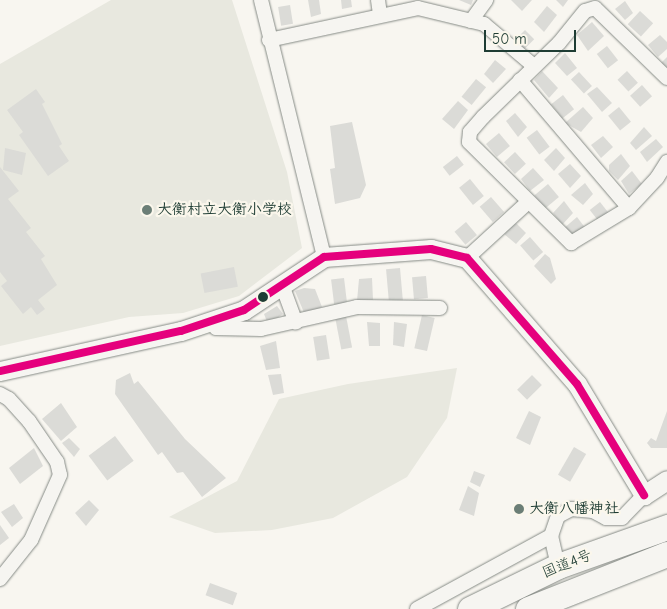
<!DOCTYPE html>
<html>
<head>
<meta charset="utf-8">
<style>
	body { margin:0 }
	#map { position:relative; width:667px; height:609px; overflow:hidden; background:#f8f6f0; font-family:"Comic Neue","Klee One",sans-serif }
	div>[style] { position:absolute }
	.built>* { inset:0; background:#e8e8df }
	.building>* { inset:0; background:#dbdbd7; transform-origin:0 0 }
	.roads { filter:drop-shadow(0 0 1px #868b86) drop-shadow(0 0 1px #868b86) }
	.street>* { height:14px; margin:-7px; padding:0 7px; transform-origin:7px; border-radius:7px; background:#f6f5f1 }
	.secondary>* { height:19px; margin:-9.5px; padding:0 9.5px; transform-origin:9.5px; border-radius:9.5px; background:#f6f5f1 }
	.highway>* { height:25px; margin:-12.5px; padding:0 12.5px; transform-origin:12.5px; border-radius:12.5px; background:#f6f5f1 }
	.bus-1>* { height:8px; margin:-4px; padding:0 4px; transform-origin:4px; border-radius:4px; background:#e5007d }
	.dots>* { width:14px; height:14px; translate:-50% -50%; box-sizing:border-box; border:2px solid #fbf7ec; border-radius:50% }
	span { translate:-50% -50%; white-space:nowrap; text-align:center; line-height:1.15; -webkit-text-stroke:4.5px #fbf7ec; paint-order:stroke }
	.poi-label { font-size:15px; color:#1f3d34; font-weight:700 }
	.left { translate:0 -50%; text-align:left }
	.street-label { font-size:15px; color:#1f3d34 }
	.scale { position:absolute; left:484px; top:30px; width:92px; height:22px; box-sizing:border-box; border:2px solid #1f3d34; border-top:0; padding-left:6px; font-size:15px; line-height:18px; white-space:nowrap; color:#1f3d34; -webkit-text-stroke:4px #fbf7ec; paint-order:stroke }
</style>
</head>
<body>
<div id="map">
	<div class="built">
		<div style="clip-path:polygon(111px 0,232px 0,287px 172px,302px 248px,239px 296px,183px 313px,129px 317px,0 346px,0 64px)"></div>
		<div style="clip-path:polygon(457px 368px,447px 418px,407px 477px,333px 518px,272px 530px,215px 533px,169px 517px,237px 481px,279px 399px,348px 384px)"></div>
	</div>
	<div class="building">
		<div style="clip-path:polygon(308px 0,319px 0,321px 14px,311px 17px)"></div>
		<div style="clip-path:polygon(341px 0,351px 0,352px 7px,342px 9px)"></div>
		<div style="clip-path:polygon(459px 0,473px 0,471px 5px)"></div>
		<div style="clip-path:polygon(511px 0,532px 0,522px 11px)"></div>
		<div style="clip-path:polygon(556px 0,568px 0,563px 7px)"></div>
		<div style="clip-path:polygon(625px 1px,633px 13px,625px 20px,615px 9px)"></div>
		<div style="left:290px;top:5px;width:19px;height:12px;rotate:81deg"></div>
		<div style="clip-path:polygon(547px 6px,557px 15px,544px 32px,534px 22px)"></div>
		<div style="left:640px;top:11px;width:18px;height:18px;rotate:43deg"></div>
		<div style="clip-path:polygon(592px 22px,604px 36px,588px 51px,577px 35px)"></div>
		<div style="left:525px;top:30px;width:13px;height:18px;rotate:45deg"></div>
		<div style="clip-path:polygon(660px 35px,667px 42px,667px 49px,658px 57px,648px 45px)"></div>
		<div style="left:607px;top:46px;width:18px;height:13px;rotate:52deg"></div>
		<div style="clip-path:polygon(565px 53px,577px 68px,567px 76px,555px 63px)"></div>
		<div style="clip-path:polygon(667px 57px,667px 70px,661px 63px)"></div>
		<div style="clip-path:polygon(495px 60px,506px 69px,493px 83px,484px 74px)"></div>
		<div style="clip-path:polygon(542px 71px,558px 88px,549px 98px,534px 80px)"></div>
		<div style="left:627px;top:71px;width:16px;height:13px;rotate:47deg"></div>
		<div style="left:579px;top:72px;width:19px;height:11px;rotate:47deg"></div>
		<div style="left:476px;top:79px;width:13px;height:23px;rotate:39deg"></div>
		<div style="left:642px;top:85px;width:15px;height:16px;rotate:48deg"></div>
		<div style="clip-path:polygon(597px 87px,612px 103px,602px 112px,587px 94px)"></div>
		<div style="clip-path:polygon(36px 89px,45px 102px,42px 104px,62px 144px,59px 146px,69px 161px,48px 176px,19px 135px,23px 132px,7px 110px)"></div>
		<div style="left:563px;top:95px;width:18px;height:15px;rotate:52deg"></div>
		<div style="clip-path:polygon(458px 101px,468px 110px,454px 129px,442px 119px)"></div>
		<div style="clip-path:polygon(583px 107px,593px 118px,581px 132px,565px 123px)"></div>
		<div style="left:619px;top:107px;width:19px;height:14px;rotate:51deg"></div>
		<div style="clip-path:polygon(515px 113px,527px 127px,518px 137px,506px 121px)"></div>
		<div style="clip-path:polygon(352px 122px,366px 185px,360px 198px,335px 204px,330px 169px,335px 168px,330px 126px)"></div>
		<div style="clip-path:polygon(644px 127px,652px 136px,636px 150px,630px 143px)"></div>
		<div style="left:537px;top:130px;width:21px;height:13px;rotate:53deg"></div>
		<div style="left:499px;top:133px;width:17px;height:17px;rotate:50deg"></div>
		<div style="clip-path:polygon(603px 136px,613px 147px,601px 158px,591px 145px)"></div>
		<div style="clip-path:polygon(656px 139px,663px 147px,647px 162px,640px 152px)"></div>
		<div style="clip-path:polygon(5px 148px,26px 153px,22px 175px,3px 170px)"></div>
		<div style="clip-path:polygon(556px 148px,565px 158px,554px 171px,544px 160px)"></div>
		<div style="left:515px;top:152px;width:16px;height:15px;rotate:47deg"></div>
		<div style="clip-path:polygon(621px 154px,630px 166px,618px 180px,609px 171px,609px 165px)"></div>
		<div style="left:457px;top:156px;width:11px;height:18px;rotate:52deg"></div>
		<div style="clip-path:polygon(570px 164px,581px 176px,570px 188px,558px 174px)"></div>
		<div style="clip-path:polygon(0 167px,19px 191px,8px 199px,31px 228px,26px 232px,45px 256px,41px 259px,57px 285px,38px 300px,45px 309px,37px 315px,31px 307px,23px 314px,1px 286px,7px 281px,0 272px)"></div>
		<div style="clip-path:polygon(533px 168px,544px 180px,530px 191px,521px 179px)"></div>
		<div style="clip-path:polygon(632px 171px,642px 184px,629px 194px,621px 181px)"></div>
		<div style="left:470px;top:179px;width:22px;height:14px;rotate:51deg"></div>
		<div style="clip-path:polygon(585px 183px,593px 194px,583px 205px,571px 195px)"></div>
		<div style="left:548px;top:184px;width:17px;height:18px;rotate:50deg"></div>
		<div style="left:491px;top:197px;width:20px;height:15px;rotate:49deg"></div>
		<div style="clip-path:polygon(564px 201px,573px 213px,562px 225px,553px 213px)"></div>
		<div style="left:600px;top:202px;width:16px;height:13px;rotate:52deg"></div>
		<div style="clip-path:polygon(577px 217px,586px 229px,572px 239px,563px 229px)"></div>
		<div style="left:466px;top:222px;width:17px;height:15px;rotate:50deg"></div>
		<div style="clip-path:polygon(516px 223px,526px 233px,516px 244px,504px 234px)"></div>
		<div style="left:530px;top:237px;width:20px;height:13px;rotate:49deg"></div>
		<div style="clip-path:polygon(545px 254px,550px 258px,556px 279px,551px 284px,534px 266px)"></div>
		<div style="left:234px;top:267px;width:20px;height:34px;rotate:79deg"></div>
		<div style="left:400px;top:268px;width:33px;height:14px;rotate:85deg"></div>
		<div style="left:426px;top:276px;width:22px;height:14px;rotate:85deg"></div>
		<div style="left:344px;top:278px;width:25px;height:13px;rotate:83deg"></div>
		<div style="clip-path:polygon(372px 278px,373px 300px,357px 301px,359px 279px)"></div>
		<div style="clip-path:polygon(304px 288px,315px 289px,322px 307px,305px 315px,295px 291px)"></div>
		<div style="clip-path:polygon(277px 306px,283px 314px,268px 324px,264px 314px)"></div>
		<div style="left:422px;top:315px;width:13px;height:34px;rotate:13deg"></div>
		<div style="left:346px;top:316px;width:32px;height:11px;rotate:79deg"></div>
		<div style="clip-path:polygon(367px 322px,380px 323px,380px 346px,369px 346px)"></div>
		<div style="clip-path:polygon(394px 322px,407px 324px,404px 347px,393px 345px)"></div>
		<div style="left:326px;top:335px;width:24px;height:13px;rotate:81deg"></div>
		<div style="clip-path:polygon(276px 341px,280px 368px,266px 370px,260px 346px)"></div>
		<div style="clip-path:polygon(130px 373px,134px 384px,138px 381px,185px 439px,226px 478px,202px 497px,183px 472px,177px 473px,162px 452px,158px 455px,115px 394px,116px 380px)"></div>
		<div style="clip-path:polygon(281px 374px,284px 393px,273px 395px,268px 375px)"></div>
		<div style="left:532px;top:375px;width:14px;height:21px;rotate:45deg"></div>
		<div style="clip-path:polygon(61px 403px,77px 427px,61px 441px,42px 419px)"></div>
		<div style="clip-path:polygon(529px 411px,541px 417px,530px 445px,516px 438px)"></div>
		<div style="clip-path:polygon(667px 411px,667px 448px,651px 448px,647px 443px,651px 438px,656px 441px)"></div>
		<div style="left:115px;top:436px;width:31px;height:33px;rotate:53deg"></div>
		<div style="clip-path:polygon(69px 438px,80px 449px,74px 457px,62px 443px)"></div>
		<div style="left:574px;top:447px;width:14px;height:32px;rotate:30deg"></div>
		<div style="clip-path:polygon(34px 448px,43px 466px,20px 484px,9px 468px)"></div>
		<div style="clip-path:polygon(474px 471px,485px 475px,480px 487px,470px 482px)"></div>
		<div style="clip-path:polygon(468px 486px,479px 493px,474px 516px,459px 510px)"></div>
		<div style="clip-path:polygon(89px 500px,99px 510px,86px 526px,75px 513px)"></div>
		<div style="clip-path:polygon(14px 504px,23px 518px,12px 527px,1px 512px)"></div>
		<div style="clip-path:polygon(0 525px,9px 538px,0 545px)"></div>
		<div style="left:210px;top:583px;width:29px;height:13px;rotate:20deg"></div>
	</div>
	<div class="roads">
		<div class="street">
			<div style="left:261px;top:0;width:265px;rotate:76.2deg"></div>
			<div style="left:378px;top:0;width:15px;rotate:82deg"></div>
			<div style="left:471px;top:21px;width:26px;rotate:-54deg"></div>
			<div style="left:269px;top:40px;width:152px;rotate:-12.1deg"></div>
			<div style="left:418px;top:8px;width:68px;rotate:13.6deg"></div>
			<div style="left:484px;top:24px;width:65px;rotate:40deg"></div>
			<div style="left:667px;top:78px;width:100px;rotate:-135.8deg"></div>
			<div style="left:595px;top:8px;width:10px;rotate:163deg"></div>
			<div style="left:585px;top:11px;width:41px;rotate:129.1deg"></div>
			<div style="left:559px;top:43px;width:106px;rotate:135.8deg"></div>
			<div style="left:483px;top:117px;width:20px;rotate:131deg"></div>
			<div style="left:470px;top:132px;width:10px;rotate:96deg"></div>
			<div style="left:469px;top:142px;width:144px;rotate:44.7deg"></div>
			<div style="left:571px;top:243px;width:68px;rotate:-31.1deg"></div>
			<div style="left:629px;top:208px;width:41px;rotate:-47deg"></div>
			<div style="left:657px;top:178px;width:19px;rotate:-58deg"></div>
			<div style="left:520px;top:80px;width:168px;rotate:49.6deg"></div>
			<div style="left:467px;top:258px;width:81px;rotate:-42.5deg"></div>
			<div style="left:282px;top:285px;width:40px;rotate:69.8deg"></div>
			<div style="left:212px;top:321px;width:8px;rotate:60deg"></div>
			<div style="left:216px;top:328px;width:45px;rotate:1.3deg"></div>
			<div style="left:261px;top:329px;width:98px;rotate:-12.9deg"></div>
			<div style="left:357px;top:307px;width:83px;rotate:0.7deg"></div>
			<div style="left:0;top:394px;width:10px;rotate:29deg"></div>
			<div style="left:9px;top:399px;width:30px;rotate:48deg"></div>
			<div style="left:29px;top:421px;width:50px;rotate:55.7deg"></div>
			<div style="left:57px;top:462px;width:13px;rotate:77deg"></div>
			<div style="left:60px;top:475px;width:71px;rotate:114deg"></div>
			<div style="left:31px;top:540px;width:50px;rotate:128.5deg"></div>
			<div style="left:558px;top:566px;width:31px;rotate:-103deg"></div>
			<div style="left:551px;top:536px;width:21px;rotate:-71deg"></div>
			<div style="left:558px;top:516px;width:15px;rotate:-28deg"></div>
			<div style="left:571px;top:509px;width:22px;rotate:5deg"></div>
			<div style="left:593px;top:511px;width:15px;rotate:28deg"></div>
			<div style="left:606px;top:518px;width:16px"></div>
			<div style="left:622px;top:518px;width:32px;rotate:-46deg"></div>
			<div style="left:417px;top:609px;width:153px;rotate:-28.6deg"></div>
		</div>
		<div class="secondary">
			<div style="left:0;top:371px;width:185px;rotate:-12.5deg"></div>
			<div style="left:181px;top:331px;width:66px;rotate:-18.4deg"></div>
			<div style="left:244px;top:310px;width:96px;rotate:-33.5deg"></div>
			<div style="left:324px;top:257px;width:107px;rotate:-4.3deg"></div>
			<div style="left:431px;top:249px;width:37px;rotate:14deg"></div>
			<div style="left:467px;top:258px;width:167px;rotate:48.9deg"></div>
			<div style="left:577px;top:384px;width:130px;rotate:58.9deg"></div>
			<div style="left:644px;top:495px;width:27px;rotate:-33deg"></div>
		</div>
		<div class="highway">
			<div style="left:470px;top:609px;width:98px;rotate:-26deg"></div>
			<div style="left:558px;top:566px;width:116px;rotate:-19.7deg"></div>
			<div style="left:528px;top:609px;width:149px;rotate:-21.6deg"></div>
		</div>
	</div>
	<div class="bus-1">
		<div style="left:0;top:371px;width:185px;rotate:-12.5deg"></div>
		<div style="left:181px;top:331px;width:66px;rotate:-18.4deg"></div>
		<div style="left:244px;top:310px;width:96px;rotate:-33.5deg"></div>
		<div style="left:324px;top:257px;width:107px;rotate:-4.3deg"></div>
		<div style="left:431px;top:249px;width:37px;rotate:14deg"></div>
		<div style="left:467px;top:258px;width:167px;rotate:48.9deg"></div>
		<div style="left:577px;top:384px;width:130px;rotate:58.9deg"></div>
	</div>
	<div class="dots">
		<div style="left:147px;top:210px;background:#6b7e76"></div>
		<div style="left:263px;top:297px;background:#1f3d34"></div>
		<div style="left:519px;top:509px;background:#6b7e76"></div>
	</div>
	<div class="poi-label">
		<span class="left" style="left:157px;top:210px">大衡村立大衡小学校</span>
		<span class="left" style="left:529px;top:509px">大衡八幡神社</span>
	</div>
	<div class="street-label">
		<span style="left:567px;top:564px;rotate:-22deg">国道4号</span>
	</div>
	<div class="scale">50 m</div>
</div>
</body>
</html>
